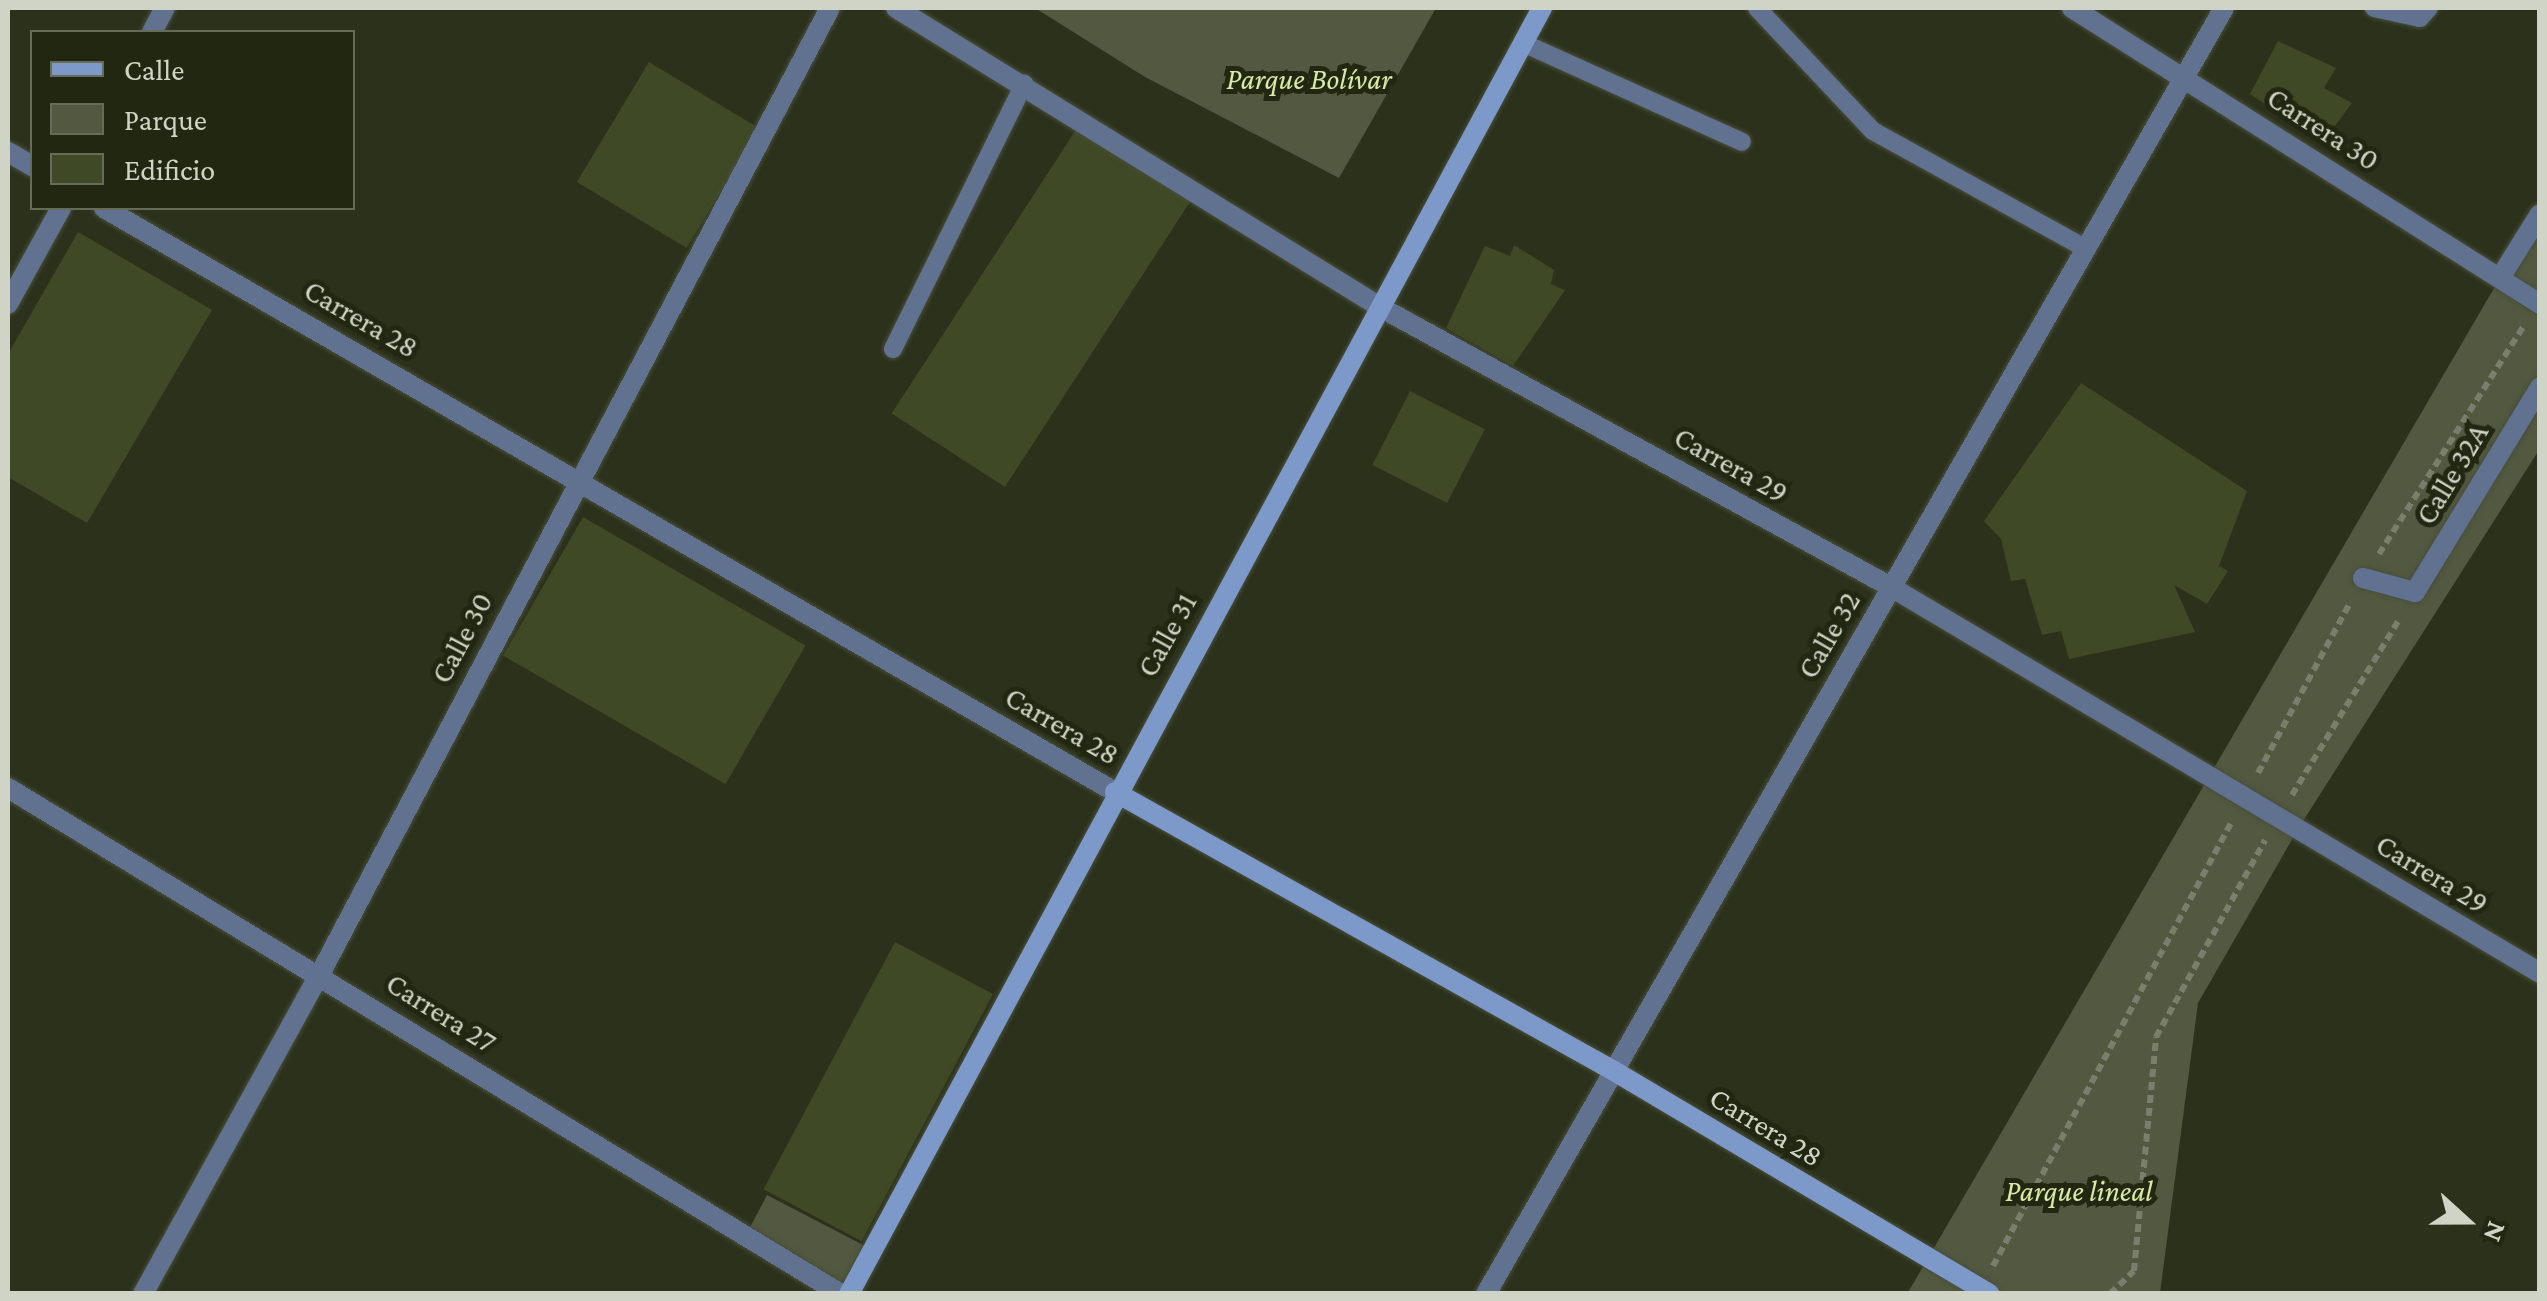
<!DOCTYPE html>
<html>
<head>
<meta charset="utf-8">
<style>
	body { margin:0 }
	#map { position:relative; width:2547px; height:1301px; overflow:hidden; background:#2b311b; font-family:"Crimson Pro",serif }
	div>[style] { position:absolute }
	.green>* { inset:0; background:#525940 }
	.building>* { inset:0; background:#3f4925; transform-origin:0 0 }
	.path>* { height:6px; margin-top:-3px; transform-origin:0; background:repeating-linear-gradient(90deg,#7a7f6d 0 8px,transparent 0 13px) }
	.roads { filter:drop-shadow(0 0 2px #494e3a) drop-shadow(0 0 2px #494e3a) }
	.service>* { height:18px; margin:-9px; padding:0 9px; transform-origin:9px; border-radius:9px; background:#617291 }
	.pedestrian>* { height:20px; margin:-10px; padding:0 10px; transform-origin:10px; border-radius:10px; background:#617291 }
	.minor>* { height:20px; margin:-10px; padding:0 10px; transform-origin:10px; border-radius:10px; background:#617291 }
	.tertiary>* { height:20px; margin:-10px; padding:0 10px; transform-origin:10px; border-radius:10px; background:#617291 }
	.secondary>* { height:20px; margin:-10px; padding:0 10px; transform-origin:10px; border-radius:10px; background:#7d99ca }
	span { translate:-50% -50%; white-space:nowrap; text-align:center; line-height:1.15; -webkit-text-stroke:10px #212711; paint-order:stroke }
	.park-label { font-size:30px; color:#d8eaa9; font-style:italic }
	.street-label { font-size:30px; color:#d0d4c6 }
	.frame { position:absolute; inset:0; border:10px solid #d0d4c6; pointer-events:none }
	.legend { position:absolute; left:30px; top:30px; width:325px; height:180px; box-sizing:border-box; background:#212711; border:2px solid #676c59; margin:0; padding:12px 18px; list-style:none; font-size:30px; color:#d0d4c6 }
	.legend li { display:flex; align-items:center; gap:20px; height:50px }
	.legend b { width:50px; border:2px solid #676c59 }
	.north { position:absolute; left:2417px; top:1171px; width:100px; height:100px; -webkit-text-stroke:8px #212711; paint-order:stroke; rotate:111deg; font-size:28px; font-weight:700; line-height:40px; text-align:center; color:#d0d4c6 }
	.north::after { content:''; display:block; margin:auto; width:35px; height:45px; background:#d0d4c6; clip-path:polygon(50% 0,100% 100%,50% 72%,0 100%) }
</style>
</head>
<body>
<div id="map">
	<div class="green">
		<div style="clip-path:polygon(1035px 8px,1436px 8px,1339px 178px,1145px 77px)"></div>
		<div style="clip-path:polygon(2539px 222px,2539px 450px,2298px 829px,2198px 1003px,2160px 1293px,1907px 1294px,2500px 278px)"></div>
		<div style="clip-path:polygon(767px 1195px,867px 1247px,845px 1290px,748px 1231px)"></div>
	</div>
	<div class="building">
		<div style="clip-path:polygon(2278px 41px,2336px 68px,2324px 88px,2352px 103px,2323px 142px,2250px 94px)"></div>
		<div style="left:649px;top:62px;width:128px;height:140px;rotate:31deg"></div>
		<div style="left:1079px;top:125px;width:135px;height:344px;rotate:33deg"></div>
		<div style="clip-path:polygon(78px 232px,212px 310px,87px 523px,8px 477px,8px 354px)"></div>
		<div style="clip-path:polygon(1514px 245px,1554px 270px,1551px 284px,1565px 290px,1513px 366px,1446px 328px,1485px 246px,1510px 256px)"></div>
		<div style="clip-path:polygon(2081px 383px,2247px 491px,2219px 566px,2228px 571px,2207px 604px,2174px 585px,2195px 632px,2069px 659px,2061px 631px,2042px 635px,2025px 579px,2011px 581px,2001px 539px,1984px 521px)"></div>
		<div style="left:1410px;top:391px;width:84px;height:83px;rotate:27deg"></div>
		<div style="left:583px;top:517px;width:257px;height:160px;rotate:30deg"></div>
		<div style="left:895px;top:942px;width:111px;height:280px;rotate:28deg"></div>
	</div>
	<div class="path">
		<div style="left:2379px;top:554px;width:272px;rotate:-57.6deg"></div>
		<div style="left:2258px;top:773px;width:193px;rotate:-61.6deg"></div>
		<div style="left:2292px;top:795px;width:207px;rotate:-58.6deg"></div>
		<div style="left:1993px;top:1266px;width:503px;rotate:-61.75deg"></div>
		<div style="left:2110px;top:1294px;width:33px;rotate:-44deg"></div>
		<div style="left:2134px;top:1271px;width:235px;rotate:-84.6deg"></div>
		<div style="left:2156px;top:1037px;width:225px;rotate:-61deg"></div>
	</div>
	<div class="roads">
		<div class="service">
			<div style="left:1757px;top:8px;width:169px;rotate:46.7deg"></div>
			<div style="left:1873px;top:131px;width:242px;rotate:28.9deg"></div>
			<div style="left:2374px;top:8px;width:47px;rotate:12.3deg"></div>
			<div style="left:2420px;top:18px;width:13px;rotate:-48deg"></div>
			<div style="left:1523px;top:43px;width:240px;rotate:24.3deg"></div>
			<div style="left:893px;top:349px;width:296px;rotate:-63.7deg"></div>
		</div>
		<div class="pedestrian">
			<div style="left:143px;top:1294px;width:366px;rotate:-61.1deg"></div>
			<div style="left:320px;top:974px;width:1092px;rotate:-62.17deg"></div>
		</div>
		<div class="minor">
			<div style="left:896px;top:8px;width:569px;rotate:31.71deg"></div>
			<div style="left:1380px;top:307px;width:583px;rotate:28.72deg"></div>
			<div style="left:1891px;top:587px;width:755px;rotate:30.74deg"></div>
			<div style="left:2072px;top:8px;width:554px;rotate:32.31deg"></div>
			<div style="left:152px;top:32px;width:27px;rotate:-62deg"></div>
			<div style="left:2500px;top:278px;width:75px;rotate:-58deg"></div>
			<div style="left:8px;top:304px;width:110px;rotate:-61.1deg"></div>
			<div style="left:2363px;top:578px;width:54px;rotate:15.1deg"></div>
			<div style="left:2415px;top:592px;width:240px;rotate:-58.6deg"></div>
			<div style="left:8px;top:788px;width:975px;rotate:31.28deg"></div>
			<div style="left:1486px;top:1294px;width:1483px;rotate:-60.15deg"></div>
		</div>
		<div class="tertiary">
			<div style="left:8px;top:152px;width:28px;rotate:30deg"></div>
			<div style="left:104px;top:208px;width:1168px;rotate:30.01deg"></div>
		</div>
		<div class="secondary">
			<div style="left:1115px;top:792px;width:572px;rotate:29.21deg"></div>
			<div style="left:1614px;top:1071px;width:437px;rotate:30.7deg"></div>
			<div style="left:849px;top:1294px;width:1461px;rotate:-61.68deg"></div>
		</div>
	</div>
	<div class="park-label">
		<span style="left:1309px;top:79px">Parque Bolívar</span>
		<span style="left:2079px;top:1191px">Parque lineal</span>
	</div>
	<div class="street-label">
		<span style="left:2323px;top:129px;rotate:33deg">Carrera 30</span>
		<span style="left:361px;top:319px;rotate:30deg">Carrera 28</span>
		<span style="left:1731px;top:465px;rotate:29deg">Carrera 29</span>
		<span style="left:2452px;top:474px;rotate:-59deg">Calle 32A</span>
		<span style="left:1167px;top:635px;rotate:-61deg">Calle 31</span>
		<span style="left:1829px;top:635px;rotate:-60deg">Calle 32</span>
		<span style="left:462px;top:638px;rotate:-62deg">Calle 30</span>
		<span style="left:1062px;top:726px;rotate:30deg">Carrera 28</span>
		<span style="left:2432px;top:874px;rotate:31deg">Carrera 29</span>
		<span style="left:441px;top:1013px;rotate:32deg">Carrera 27</span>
		<span style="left:1766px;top:1127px;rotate:31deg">Carrera 28</span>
	</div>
	<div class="frame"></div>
	<ul class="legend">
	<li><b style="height:12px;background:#7d99ca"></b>Calle</li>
	<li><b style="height:28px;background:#525940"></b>Parque</li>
	<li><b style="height:28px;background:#3f4925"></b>Edificio</li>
	</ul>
	<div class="north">N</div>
</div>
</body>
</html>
